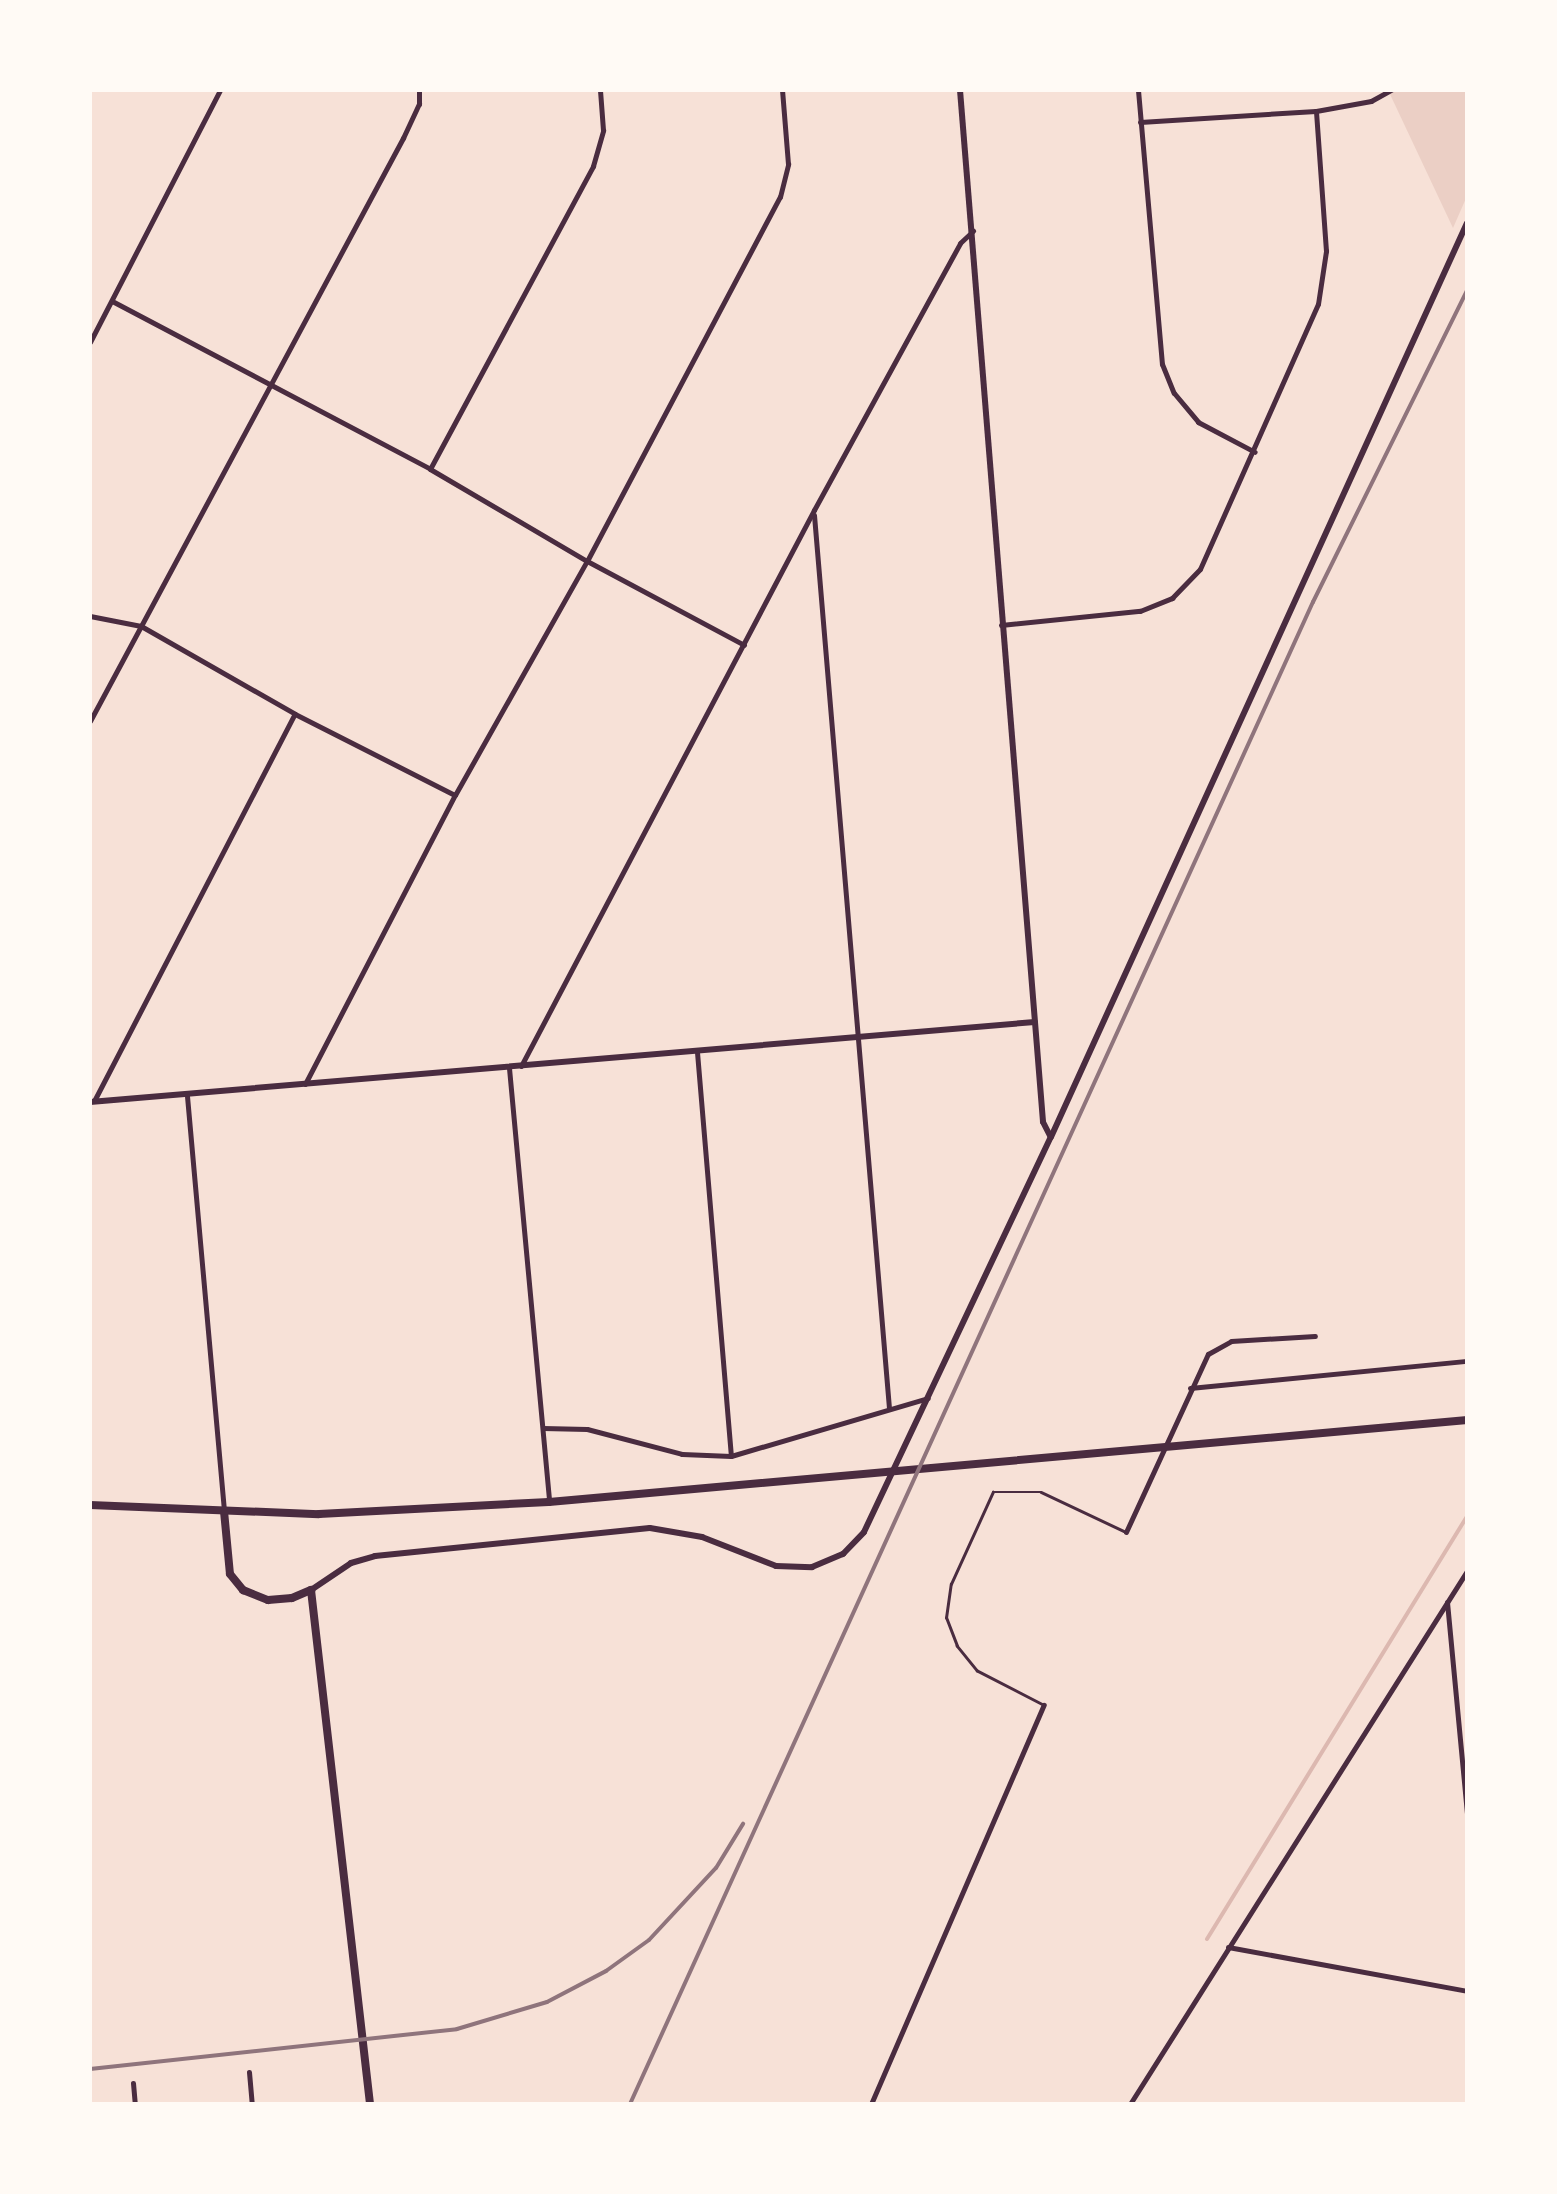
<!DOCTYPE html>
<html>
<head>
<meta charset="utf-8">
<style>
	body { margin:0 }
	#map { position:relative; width:1557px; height:2194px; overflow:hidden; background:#f7e1d7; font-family:"Roboto Condensed",sans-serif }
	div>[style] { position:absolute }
	.green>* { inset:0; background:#ebcfc5 }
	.stream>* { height:4px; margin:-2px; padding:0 2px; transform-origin:2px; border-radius:2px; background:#dcb8b0 }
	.service>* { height:2.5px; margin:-1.25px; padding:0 1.25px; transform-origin:1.25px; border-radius:1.25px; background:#4a2c40 }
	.minor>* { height:5px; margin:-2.5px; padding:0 2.5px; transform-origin:2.5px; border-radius:2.5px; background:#4a2c40 }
	.tertiary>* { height:6px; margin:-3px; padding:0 3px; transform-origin:3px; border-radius:3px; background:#4a2c40 }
	.secondary>* { height:8px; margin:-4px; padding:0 4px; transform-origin:4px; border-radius:4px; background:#4a2c40 }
	.primary>* { height:8px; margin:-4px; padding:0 4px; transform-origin:4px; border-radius:4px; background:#4a2c40 }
	.rail>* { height:4px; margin:-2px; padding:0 2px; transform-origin:2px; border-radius:2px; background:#8f747c }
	span { translate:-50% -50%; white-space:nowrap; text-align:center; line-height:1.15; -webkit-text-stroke:8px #fffaf5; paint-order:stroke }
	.frame { position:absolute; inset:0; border:92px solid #fffaf5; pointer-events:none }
</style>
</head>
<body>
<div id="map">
	<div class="green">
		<div style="clip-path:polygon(1388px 90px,1467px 90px,1467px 196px,1453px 228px)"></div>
	</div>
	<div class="stream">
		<div style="left:1207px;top:1939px;width:497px;rotate:-58.4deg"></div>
	</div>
	<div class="service">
		<div style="left:1043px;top:1705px;width:74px;rotate:-152.7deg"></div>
		<div style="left:977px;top:1671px;width:32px;rotate:-129deg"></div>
		<div style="left:957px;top:1646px;width:30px;rotate:-111deg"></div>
		<div style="left:946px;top:1618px;width:34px;rotate:-82deg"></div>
		<div style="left:951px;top:1584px;width:101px;rotate:-65.5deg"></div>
		<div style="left:993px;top:1492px;width:48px"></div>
		<div style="left:1041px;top:1492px;width:92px;rotate:25.2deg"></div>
	</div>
	<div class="minor">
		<div style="left:1138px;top:90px;width:275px;rotate:85deg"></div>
		<div style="left:1162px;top:364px;width:31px;rotate:68deg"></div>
		<div style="left:1174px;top:393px;width:38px;rotate:50deg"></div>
		<div style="left:1198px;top:422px;width:64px;rotate:27.8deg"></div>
		<div style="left:1140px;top:122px;width:176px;rotate:-3.6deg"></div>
		<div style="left:1316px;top:111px;width:56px;rotate:-10.3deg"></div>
		<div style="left:1371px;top:101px;width:23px;rotate:-29deg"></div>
		<div style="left:112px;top:301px;width:360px;rotate:27.8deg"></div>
		<div style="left:430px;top:469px;width:182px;rotate:30.4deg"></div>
		<div style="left:587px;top:561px;width:178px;rotate:28.1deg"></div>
		<div style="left:90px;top:342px;width:284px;rotate:-62.7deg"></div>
		<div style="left:430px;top:469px;width:344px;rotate:-61.7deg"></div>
		<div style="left:593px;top:166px;width:37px;rotate:-74deg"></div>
		<div style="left:603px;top:130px;width:40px;rotate:-94.3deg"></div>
		<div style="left:814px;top:515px;width:896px;rotate:85.2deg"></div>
		<div style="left:90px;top:616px;width:52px;rotate:11.1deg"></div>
		<div style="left:141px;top:626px;width:177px;rotate:29.7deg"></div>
		<div style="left:295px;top:714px;width:179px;rotate:26.9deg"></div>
		<div style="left:1001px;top:625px;width:140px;rotate:-5.8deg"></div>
		<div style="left:1140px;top:611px;width:35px;rotate:-22deg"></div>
		<div style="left:1172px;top:598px;width:40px;rotate:-46deg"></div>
		<div style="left:1200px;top:569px;width:290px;rotate:-66deg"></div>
		<div style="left:1318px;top:304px;width:54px;rotate:-81.4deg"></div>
		<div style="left:1326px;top:251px;width:140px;rotate:-94.1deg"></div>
		<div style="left:90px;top:721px;width:662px;rotate:-61.77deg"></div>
		<div style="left:403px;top:138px;width:38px;rotate:-65deg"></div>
		<div style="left:419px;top:104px;width:14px;rotate:-90deg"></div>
		<div style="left:697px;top:1052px;width:405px;rotate:85.2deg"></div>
		<div style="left:521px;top:1066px;width:628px;rotate:-62.21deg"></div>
		<div style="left:814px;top:510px;width:304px;rotate:-61.3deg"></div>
		<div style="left:960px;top:243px;width:18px;rotate:-43deg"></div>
		<div style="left:509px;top:1068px;width:436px;rotate:84.7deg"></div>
		<div style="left:305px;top:1084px;width:326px;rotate:-62.6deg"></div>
		<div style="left:455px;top:795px;width:269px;rotate:-60.6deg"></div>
		<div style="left:587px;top:561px;width:412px;rotate:-62.1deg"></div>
		<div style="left:780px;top:197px;width:34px;rotate:-76deg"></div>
		<div style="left:788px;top:164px;width:74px;rotate:-94.6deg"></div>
		<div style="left:187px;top:1096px;width:417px;rotate:84.9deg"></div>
		<div style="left:94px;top:1101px;width:436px;rotate:-62.6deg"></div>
		<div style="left:1190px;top:1388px;width:278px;rotate:-5.6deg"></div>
		<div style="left:543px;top:1428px;width:44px;rotate:1.3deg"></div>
		<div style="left:587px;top:1429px;width:98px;rotate:14.7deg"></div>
		<div style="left:682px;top:1454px;width:49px;rotate:2.3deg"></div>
		<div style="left:731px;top:1456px;width:205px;rotate:-16.4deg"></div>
		<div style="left:1126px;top:1532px;width:196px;rotate:-65.3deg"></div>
		<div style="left:1208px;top:1354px;width:26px;rotate:-29deg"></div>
		<div style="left:1231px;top:1341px;width:84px;rotate:-3.4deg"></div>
		<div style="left:1447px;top:1602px;width:212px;rotate:84.6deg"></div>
		<div style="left:1228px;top:1947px;width:243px;rotate:10.4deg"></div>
		<div style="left:249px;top:2072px;width:32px;rotate:85deg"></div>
		<div style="left:133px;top:2083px;width:21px;rotate:85deg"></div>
		<div style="left:871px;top:2104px;width:435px;rotate:-66.6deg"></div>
		<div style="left:1130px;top:2104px;width:631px;rotate:-57.7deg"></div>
	</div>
	<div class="tertiary">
		<div style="left:960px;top:90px;width:1035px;rotate:85.4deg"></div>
		<div style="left:1043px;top:1122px;width:16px;rotate:63deg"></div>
		<div style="left:90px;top:1102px;width:948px;rotate:-4.84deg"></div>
		<div style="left:311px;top:1590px;width:48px;rotate:-34deg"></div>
		<div style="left:351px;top:1563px;width:25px;rotate:-16deg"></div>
		<div style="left:375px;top:1556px;width:276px;rotate:-5.8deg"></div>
		<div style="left:650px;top:1528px;width:53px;rotate:9.8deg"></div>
		<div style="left:702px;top:1537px;width:79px;rotate:21.4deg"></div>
		<div style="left:776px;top:1566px;width:36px;rotate:2deg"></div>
		<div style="left:812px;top:1567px;width:34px;rotate:-23deg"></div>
		<div style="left:843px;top:1554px;width:30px;rotate:-46deg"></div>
		<div style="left:864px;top:1532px;width:437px;rotate:-64.7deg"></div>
		<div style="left:1051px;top:1137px;width:1004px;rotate:-65.53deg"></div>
	</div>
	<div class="secondary">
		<div style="left:224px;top:1511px;width:63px;rotate:84.6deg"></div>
		<div style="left:230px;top:1574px;width:21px;rotate:51deg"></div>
		<div style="left:243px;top:1590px;width:27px;rotate:22deg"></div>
		<div style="left:268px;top:1600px;width:24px;rotate:-5deg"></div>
		<div style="left:292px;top:1598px;width:21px;rotate:-23deg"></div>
		<div style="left:311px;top:1590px;width:517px;rotate:83.45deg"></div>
	</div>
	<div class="primary">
		<div style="left:90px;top:1505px;width:229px;rotate:2.3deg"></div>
		<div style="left:319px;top:1514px;width:230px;rotate:-3deg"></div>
		<div style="left:549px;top:1502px;width:922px;rotate:-5.1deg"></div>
	</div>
	<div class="rail">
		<div style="left:90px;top:2069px;width:369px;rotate:-6.2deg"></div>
		<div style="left:457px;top:2029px;width:94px;rotate:-16.7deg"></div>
		<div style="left:547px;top:2002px;width:67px;rotate:-27.7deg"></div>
		<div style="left:606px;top:1971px;width:53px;rotate:-35.8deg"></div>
		<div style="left:649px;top:1940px;width:98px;rotate:-47.1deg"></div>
		<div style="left:716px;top:1868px;width:52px;rotate:-58.5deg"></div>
		<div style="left:630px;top:2104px;width:1650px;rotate:-65.55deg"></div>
		<div style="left:1313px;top:602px;width:348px;rotate:-63.7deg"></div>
	</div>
	<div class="frame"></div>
</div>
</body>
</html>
